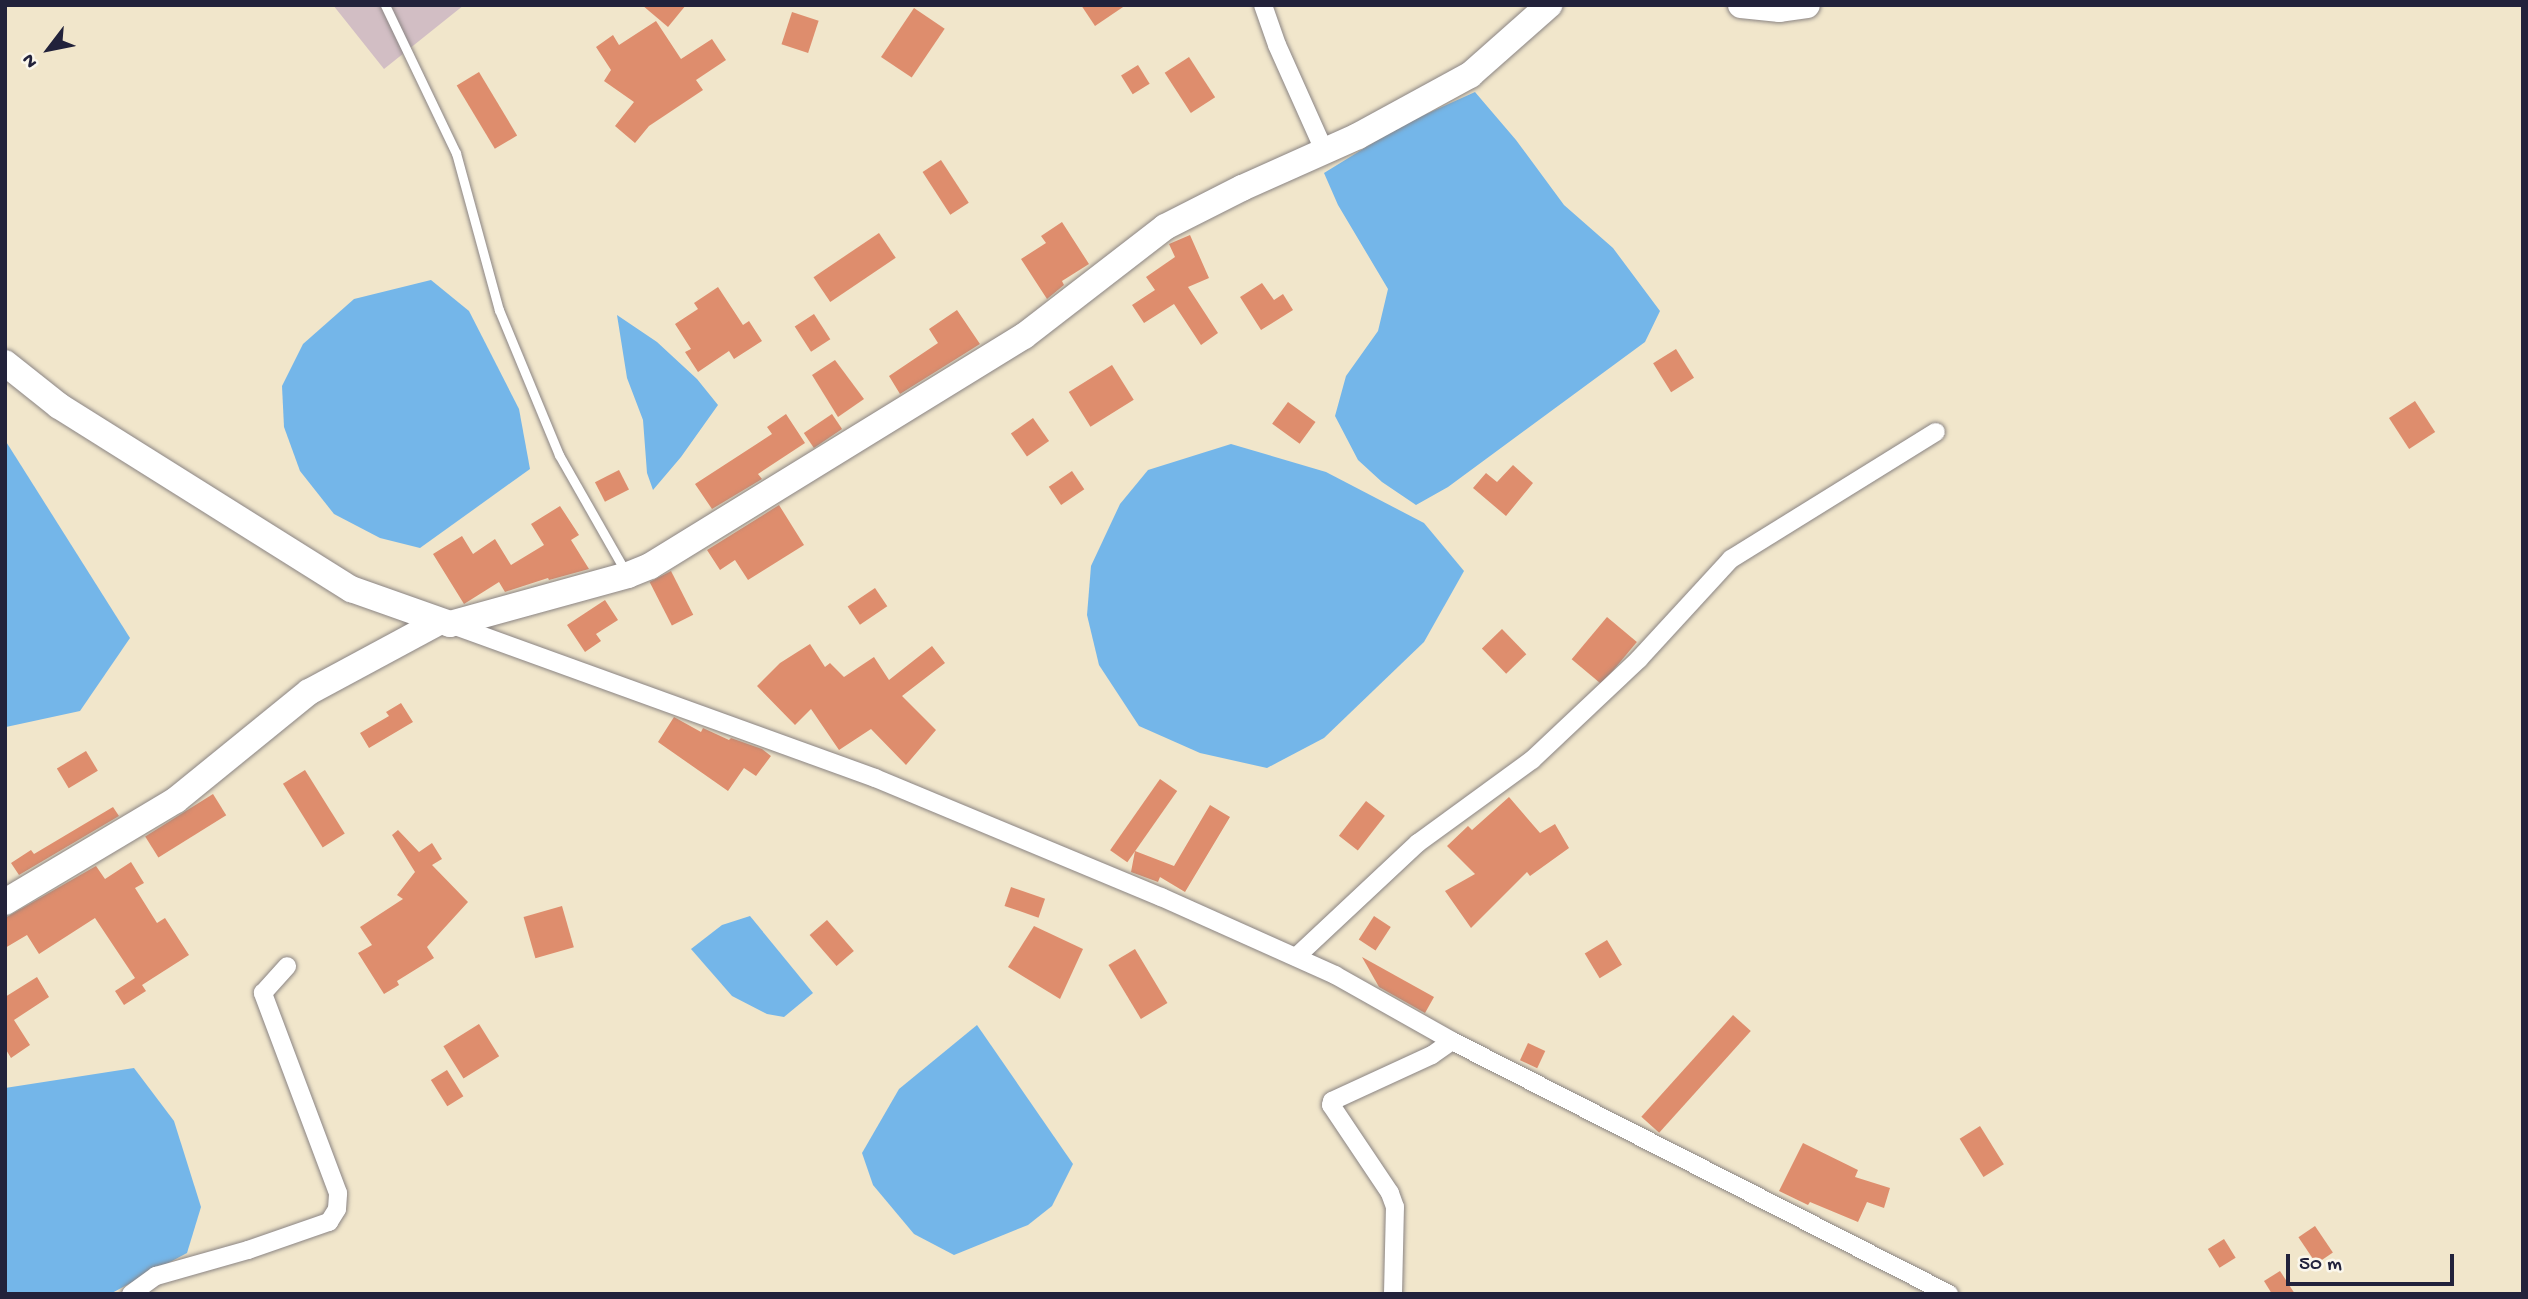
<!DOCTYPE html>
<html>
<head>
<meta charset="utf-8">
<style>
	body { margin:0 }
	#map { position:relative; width:2528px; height:1299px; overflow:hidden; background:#f1e6cb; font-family:"Gochi Hand",sans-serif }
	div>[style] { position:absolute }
	.industrial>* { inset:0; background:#d2bec4 }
	.water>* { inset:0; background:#74b6e9 }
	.building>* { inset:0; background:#de8d6d; transform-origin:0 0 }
	.roads { filter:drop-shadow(0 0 2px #8a8483) drop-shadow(0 0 2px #8a8483) }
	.lane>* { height:9px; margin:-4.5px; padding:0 4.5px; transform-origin:4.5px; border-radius:4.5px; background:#fff }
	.street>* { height:18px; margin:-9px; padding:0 9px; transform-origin:9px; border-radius:9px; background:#fff }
	.secondary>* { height:26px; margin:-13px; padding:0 13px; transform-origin:13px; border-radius:13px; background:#fff }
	span { translate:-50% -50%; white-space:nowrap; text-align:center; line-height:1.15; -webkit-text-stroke:6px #fbf7ec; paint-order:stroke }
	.frame { position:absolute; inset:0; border:7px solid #22223b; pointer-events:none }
	.north { position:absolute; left:14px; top:14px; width:70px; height:70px; -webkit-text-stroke:5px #fbf7ec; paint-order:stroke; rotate:238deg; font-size:19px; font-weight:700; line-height:28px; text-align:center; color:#22223b }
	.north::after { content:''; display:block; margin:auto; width:24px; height:32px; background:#22223b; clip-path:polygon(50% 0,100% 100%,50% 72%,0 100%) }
	.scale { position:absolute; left:2286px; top:1254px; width:168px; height:32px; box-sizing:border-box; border:4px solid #22223b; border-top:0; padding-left:9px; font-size:21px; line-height:24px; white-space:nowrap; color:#22223b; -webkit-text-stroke:5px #fbf7ec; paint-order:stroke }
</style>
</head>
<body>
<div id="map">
	<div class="industrial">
		<div style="clip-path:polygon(333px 5px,464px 5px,384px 69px)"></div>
	</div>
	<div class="water">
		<div style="clip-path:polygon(1475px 92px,1516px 140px,1564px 205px,1613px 248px,1660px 311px,1645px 342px,1448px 487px,1416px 505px,1382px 482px,1358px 460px,1335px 416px,1346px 376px,1378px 331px,1388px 289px,1338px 205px,1324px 173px,1402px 125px)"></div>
		<div style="clip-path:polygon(431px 280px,469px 311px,519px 409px,530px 469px,420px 548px,380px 538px,334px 514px,300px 471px,284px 427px,282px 386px,303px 344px,354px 299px)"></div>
		<div style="clip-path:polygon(617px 315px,657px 342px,697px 379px,718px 405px,681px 457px,653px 490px,647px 473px,643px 420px,627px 378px)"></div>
		<div style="clip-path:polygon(5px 440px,130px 638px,80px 711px,6px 727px)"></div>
		<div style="clip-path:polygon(1231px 444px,1326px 472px,1424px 523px,1464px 571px,1424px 642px,1324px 738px,1267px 768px,1200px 753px,1139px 726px,1099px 665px,1087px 615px,1091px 566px,1120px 504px,1148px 470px)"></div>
		<div style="clip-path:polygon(750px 916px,813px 993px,784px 1017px,767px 1014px,732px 996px,691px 949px,722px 925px)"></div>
		<div style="clip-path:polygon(977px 1025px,1073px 1164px,1052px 1206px,1028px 1225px,954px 1255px,914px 1234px,873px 1185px,862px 1153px,899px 1089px)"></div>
		<div style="clip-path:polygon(134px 1068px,174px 1121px,201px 1207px,187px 1253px,110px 1294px,5px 1294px,5px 1088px)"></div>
	</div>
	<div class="building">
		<div style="clip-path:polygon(642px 5px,686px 5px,668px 27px)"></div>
		<div style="clip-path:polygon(1081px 5px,1126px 5px,1095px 26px)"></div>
		<div style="left:914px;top:8px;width:37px;height:59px;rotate:34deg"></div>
		<div style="left:792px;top:12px;width:28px;height:34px;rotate:18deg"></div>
		<div style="clip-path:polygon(656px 21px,681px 59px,712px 39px,726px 60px,696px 80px,703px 90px,649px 126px,635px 143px,615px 126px,634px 102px,604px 81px,611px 70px,596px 47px,613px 35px,619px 45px)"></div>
		<div style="left:1189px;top:57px;width:48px;height:29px;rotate:57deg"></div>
		<div style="left:1138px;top:65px;width:22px;height:20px;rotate:58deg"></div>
		<div style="left:479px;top:72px;width:74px;height:26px;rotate:59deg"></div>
		<div style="left:941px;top:160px;width:51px;height:22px;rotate:57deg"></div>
		<div style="clip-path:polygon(1062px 222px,1089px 264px,1062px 281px,1064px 285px,1047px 299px,1021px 259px,1046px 243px,1041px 236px)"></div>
		<div style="left:879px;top:233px;width:30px;height:79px;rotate:56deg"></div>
		<div style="clip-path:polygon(1190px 235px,1209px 278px,1188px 287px,1218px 333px,1201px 345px,1174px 304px,1144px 323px,1132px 305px,1155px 290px,1146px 277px,1175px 257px,1169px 244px)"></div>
		<div style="clip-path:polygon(1262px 283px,1274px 300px,1283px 294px,1293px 310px,1261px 330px,1240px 297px)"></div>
		<div style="clip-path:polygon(718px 287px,743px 325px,749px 321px,762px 341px,734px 359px,729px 351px,698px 372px,685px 352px,691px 349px,675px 324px,698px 309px,694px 303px)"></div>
		<div style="clip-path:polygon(957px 310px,980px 344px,900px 394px,889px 376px,938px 343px,929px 329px)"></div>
		<div style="left:814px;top:314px;width:30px;height:23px;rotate:57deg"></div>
		<div style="left:1676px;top:349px;width:34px;height:27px;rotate:58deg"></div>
		<div style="clip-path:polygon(835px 360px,864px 399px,838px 417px,812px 375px)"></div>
		<div style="left:1112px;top:365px;width:41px;height:51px;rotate:58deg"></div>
		<div style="left:2415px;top:401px;width:37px;height:31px;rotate:57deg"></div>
		<div style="left:1288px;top:402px;width:34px;height:27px;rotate:36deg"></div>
		<div style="clip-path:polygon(786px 414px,805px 443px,758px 474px,762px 479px,712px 509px,695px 484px,772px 434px,767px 427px)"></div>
		<div style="left:832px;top:414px;width:18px;height:34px;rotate:56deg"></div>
		<div style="left:1033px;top:418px;width:28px;height:27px;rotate:55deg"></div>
		<div style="clip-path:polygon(1513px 465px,1533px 483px,1506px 516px,1473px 488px,1486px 473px,1497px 482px)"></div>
		<div style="left:619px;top:470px;width:22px;height:27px;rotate:63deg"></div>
		<div style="left:1072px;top:471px;width:22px;height:28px;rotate:56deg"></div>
		<div style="clip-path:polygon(779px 505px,804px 545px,748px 580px,735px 560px,720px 570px,707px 550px)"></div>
		<div style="clip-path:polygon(560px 506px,579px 535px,571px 540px,589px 569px,549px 580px,548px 578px,505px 592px,499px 582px,464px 604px,433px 554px,462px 536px,473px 554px,495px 539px,511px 565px,544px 545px,531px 524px)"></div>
		<div style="left:671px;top:571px;width:49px;height:24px;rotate:63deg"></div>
		<div style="left:875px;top:588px;width:22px;height:33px;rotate:56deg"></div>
		<div style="clip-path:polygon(605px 600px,618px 620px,596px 634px,601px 641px,585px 652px,567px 625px)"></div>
		<div style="left:1607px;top:617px;width:39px;height:55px;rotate:40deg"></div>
		<div style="left:1502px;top:629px;width:35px;height:28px;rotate:46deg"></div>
		<div style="clip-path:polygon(810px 644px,825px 667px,830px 663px,844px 677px,874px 657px,889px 680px,932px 646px,945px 663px,902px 696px,936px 730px,906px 765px,871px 729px,839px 750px,811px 709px,795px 725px,757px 686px,780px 663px)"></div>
		<div style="clip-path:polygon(401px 703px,413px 722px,369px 748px,360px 733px,389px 716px,386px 712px)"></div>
		<div style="clip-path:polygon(674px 717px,701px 732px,703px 728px,729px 740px,731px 738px,762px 749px,771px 756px,756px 776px,744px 768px,728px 791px,658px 742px)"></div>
		<div style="left:86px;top:751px;width:23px;height:34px;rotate:59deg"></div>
		<div style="left:305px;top:770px;width:75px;height:26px;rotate:58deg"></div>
		<div style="left:1160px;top:779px;width:21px;height:87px;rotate:35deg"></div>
		<div style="left:213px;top:794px;width:25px;height:80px;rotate:58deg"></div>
		<div style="clip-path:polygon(1509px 797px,1540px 833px,1555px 824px,1569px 848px,1530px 876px,1527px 872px,1471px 928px,1445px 891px,1475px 874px,1447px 846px,1468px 826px,1472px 830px)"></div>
		<div style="left:1366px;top:801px;width:24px;height:44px;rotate:38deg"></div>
		<div style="clip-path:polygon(1210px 805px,1230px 817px,1185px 892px,1160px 877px,1158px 882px,1131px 872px,1135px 851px,1174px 866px)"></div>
		<div style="clip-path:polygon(113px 807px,119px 816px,19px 875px,11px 863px,31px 850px,34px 854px)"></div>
		<div style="clip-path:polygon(398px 830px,419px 852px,432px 843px,442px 859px,432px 865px,468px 902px,427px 947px,434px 958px,397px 981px,399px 985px,384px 994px,358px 953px,372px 945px,360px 927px,403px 899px,397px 895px,415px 872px,392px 835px)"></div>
		<div style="clip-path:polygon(131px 862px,144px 883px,135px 888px,157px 923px,165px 918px,189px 955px,142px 985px,146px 991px,124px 1005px,115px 991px,135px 978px,95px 918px,39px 954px,27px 935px,5px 948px,5px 918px,96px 866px,105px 879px)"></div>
		<div style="left:1011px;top:887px;width:36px;height:20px;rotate:19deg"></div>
		<div style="left:562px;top:906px;width:43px;height:40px;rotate:74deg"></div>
		<div style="left:1374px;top:916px;width:20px;height:28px;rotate:33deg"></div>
		<div style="left:827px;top:920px;width:41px;height:23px;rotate:49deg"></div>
		<div style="clip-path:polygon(1034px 926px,1083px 949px,1060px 999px,1008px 967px)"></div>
		<div style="left:1607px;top:940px;width:29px;height:26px;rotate:59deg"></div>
		<div style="left:1135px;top:949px;width:63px;height:31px;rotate:59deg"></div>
		<div style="clip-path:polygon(1362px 957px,1434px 997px,1425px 1013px,1379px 987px)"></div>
		<div style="clip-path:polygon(37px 977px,49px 997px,14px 1020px,30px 1045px,11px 1058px,5px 1048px,5px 997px)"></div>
		<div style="left:1733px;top:1015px;width:24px;height:137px;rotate:42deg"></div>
		<div style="left:479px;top:1024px;width:38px;height:42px;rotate:58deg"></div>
		<div style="left:1528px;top:1043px;width:19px;height:19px;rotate:25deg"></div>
		<div style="left:447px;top:1070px;width:31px;height:19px;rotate:58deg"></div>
		<div style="left:1980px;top:1126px;width:45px;height:24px;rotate:58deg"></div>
		<div style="clip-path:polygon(1803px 1143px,1858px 1170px,1855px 1177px,1890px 1188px,1884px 1208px,1867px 1202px,1858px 1222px,1810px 1202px,1808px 1205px,1779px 1191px)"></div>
		<div style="left:2315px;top:1226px;width:32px;height:20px;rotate:56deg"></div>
		<div style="left:2224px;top:1239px;width:22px;height:19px;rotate:58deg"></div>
		<div style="clip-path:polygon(2280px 1271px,2295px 1294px,2272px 1294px,2264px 1281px)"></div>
	</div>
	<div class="roads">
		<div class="lane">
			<div style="left:385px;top:5px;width:164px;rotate:64.4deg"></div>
			<div style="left:456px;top:153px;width:163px;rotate:74.7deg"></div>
			<div style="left:499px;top:310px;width:157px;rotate:67.5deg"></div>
			<div style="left:559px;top:455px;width:137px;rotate:60.3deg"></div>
		</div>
		<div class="street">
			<div style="left:1263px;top:5px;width:42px;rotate:70.7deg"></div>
			<div style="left:1277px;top:45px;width:115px;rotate:65.9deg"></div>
			<div style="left:450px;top:624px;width:452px;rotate:19.9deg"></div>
			<div style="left:875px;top:778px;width:310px;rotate:22.6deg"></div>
			<div style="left:1161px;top:897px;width:191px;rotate:24.1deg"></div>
			<div style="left:1335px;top:975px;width:134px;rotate:29.4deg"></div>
			<div style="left:1452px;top:1041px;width:558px;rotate:26.98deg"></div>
			<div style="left:1296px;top:957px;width:167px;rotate:-43.1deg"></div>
			<div style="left:1418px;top:843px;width:141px;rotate:-36.1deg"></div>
			<div style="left:1532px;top:760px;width:147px;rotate:-43.3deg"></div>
			<div style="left:1639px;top:659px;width:136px;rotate:-47.4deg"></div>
			<div style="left:1731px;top:559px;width:241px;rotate:-31.8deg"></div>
			<div style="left:131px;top:1294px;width:31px;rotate:-36deg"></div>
			<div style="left:156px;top:1276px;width:96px;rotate:-15.8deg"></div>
			<div style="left:248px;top:1250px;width:86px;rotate:-19.1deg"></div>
			<div style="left:329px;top:1222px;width:15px;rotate:-58deg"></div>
			<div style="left:337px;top:1209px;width:16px;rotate:-86deg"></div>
			<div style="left:338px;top:1193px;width:214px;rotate:-110.6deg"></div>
			<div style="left:263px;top:993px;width:36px;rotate:-48deg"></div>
			<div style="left:1393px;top:1294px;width:87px;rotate:-88.7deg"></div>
			<div style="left:1395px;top:1207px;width:15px;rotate:-110deg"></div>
			<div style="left:1390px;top:1193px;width:106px;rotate:-123.8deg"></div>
			<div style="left:1331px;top:1105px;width:4px;rotate:-76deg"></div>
			<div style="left:1332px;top:1101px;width:110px;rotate:-24.7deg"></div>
			<div style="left:1432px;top:1055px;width:24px;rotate:-35deg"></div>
		</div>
		<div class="secondary">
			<div style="left:1741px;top:5px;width:39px;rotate:6deg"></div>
			<div style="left:1780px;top:9px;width:27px;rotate:-8deg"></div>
			<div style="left:5px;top:363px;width:69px;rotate:38.5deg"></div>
			<div style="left:59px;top:406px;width:345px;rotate:32.1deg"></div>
			<div style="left:351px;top:589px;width:105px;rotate:19.5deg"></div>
			<div style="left:450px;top:624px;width:185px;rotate:-15.4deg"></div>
			<div style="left:628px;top:575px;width:24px;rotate:-22deg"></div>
			<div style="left:650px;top:566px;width:439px;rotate:-31.6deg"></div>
			<div style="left:1024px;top:336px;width:178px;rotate:-37.7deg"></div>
			<div style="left:1165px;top:227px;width:86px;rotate:-26.9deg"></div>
			<div style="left:1242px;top:188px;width:127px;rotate:-24.1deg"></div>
			<div style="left:1358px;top:136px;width:128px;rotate:-28.6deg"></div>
			<div style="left:1470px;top:75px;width:106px;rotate:-41.5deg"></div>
			<div style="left:5px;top:902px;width:199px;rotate:-30.8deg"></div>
			<div style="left:176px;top:800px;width:171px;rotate:-39.1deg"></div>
			<div style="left:309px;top:692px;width:148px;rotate:-28.3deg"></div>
		</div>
	</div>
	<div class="frame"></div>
	<div class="north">N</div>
	<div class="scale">50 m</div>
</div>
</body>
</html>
